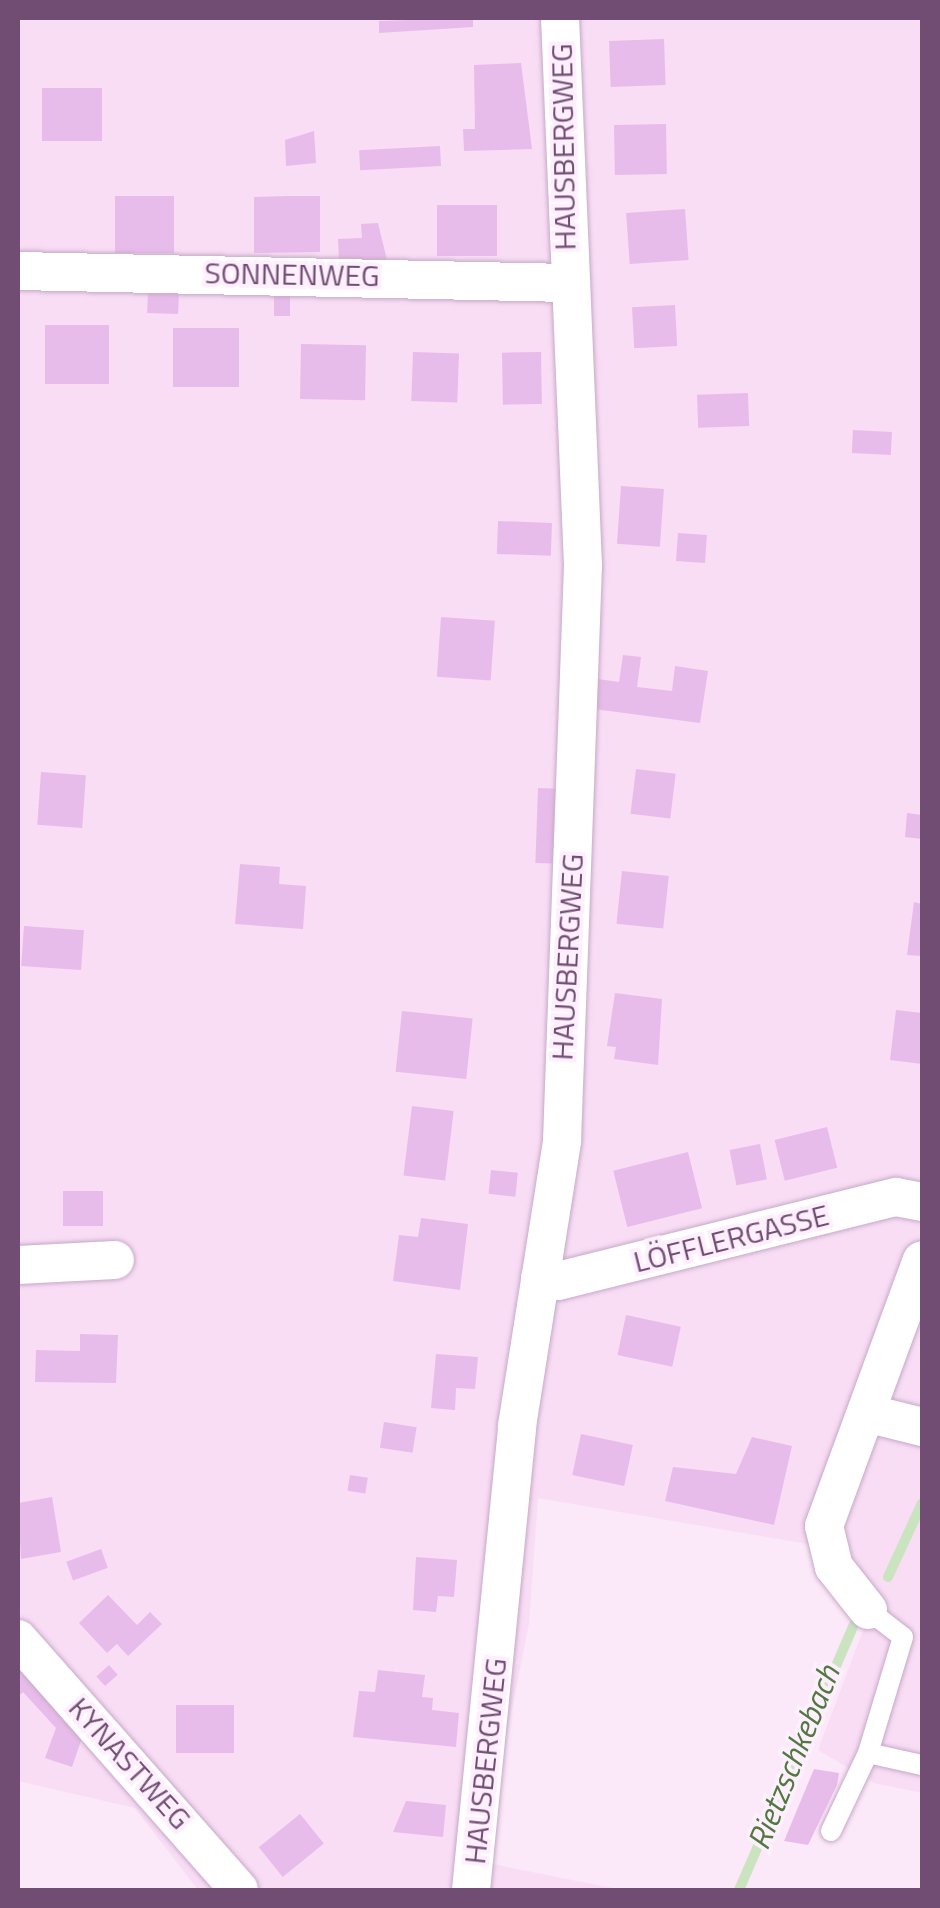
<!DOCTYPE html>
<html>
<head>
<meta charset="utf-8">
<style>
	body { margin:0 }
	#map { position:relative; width:940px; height:1908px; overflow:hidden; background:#fbe8f8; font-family:"Titillium Web",sans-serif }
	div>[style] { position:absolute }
	.residential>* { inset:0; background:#f8ddf5 }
	.stream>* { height:10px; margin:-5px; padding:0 5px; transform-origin:5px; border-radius:5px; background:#c9e4be }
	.building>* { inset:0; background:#e8bcea; transform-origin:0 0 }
	.roads { filter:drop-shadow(0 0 2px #c7a9c7) drop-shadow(0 0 2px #c7a9c7) }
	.service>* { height:20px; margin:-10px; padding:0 10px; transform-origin:10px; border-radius:10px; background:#fff }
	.minor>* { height:38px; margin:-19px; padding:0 19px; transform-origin:19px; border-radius:19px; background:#fff }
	span { translate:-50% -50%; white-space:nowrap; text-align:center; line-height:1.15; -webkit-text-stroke:8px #feeffc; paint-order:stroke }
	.street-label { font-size:30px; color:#714d74 }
	.water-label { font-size:32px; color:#527842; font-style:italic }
	.frame { position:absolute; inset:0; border:20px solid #714d74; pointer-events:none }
</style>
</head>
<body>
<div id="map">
	<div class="residential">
		<div style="clip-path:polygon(18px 18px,922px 18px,922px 1416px,866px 1390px,814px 1545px,538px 1498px,529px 1623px,482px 1862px,622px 1890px,198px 1890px,135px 1808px,18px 1781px)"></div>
		<div style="clip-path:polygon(880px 1430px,922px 1434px,922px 1793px,874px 1783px,818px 1750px,876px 1596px,835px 1540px,865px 1445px)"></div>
	</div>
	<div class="stream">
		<div style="left:888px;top:1577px;width:81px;rotate:-65.3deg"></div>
		<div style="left:739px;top:1890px;width:288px;rotate:-66.6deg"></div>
	</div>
	<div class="building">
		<div style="clip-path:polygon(473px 18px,473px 27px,379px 33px,379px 21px)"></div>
		<div style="left:664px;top:39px;width:46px;height:55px;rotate:88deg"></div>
		<div style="clip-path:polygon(521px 63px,532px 149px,464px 151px,463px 129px,475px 129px,474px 65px)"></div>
		<div style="left:102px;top:88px;width:53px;height:60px;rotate:90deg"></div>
		<div style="left:666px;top:124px;width:50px;height:52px;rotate:89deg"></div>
		<div style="clip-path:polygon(314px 131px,316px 163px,286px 166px,285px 140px)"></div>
		<div style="left:440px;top:146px;width:20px;height:81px;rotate:87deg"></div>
		<div style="left:115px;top:196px;width:59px;height:57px"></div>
		<div style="clip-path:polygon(287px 196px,320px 196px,320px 252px,254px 253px,254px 197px)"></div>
		<div style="left:437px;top:205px;width:60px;height:51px"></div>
		<div style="left:685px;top:209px;width:51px;height:59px;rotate:86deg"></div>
		<div style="clip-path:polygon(378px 223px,387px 260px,339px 261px,338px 239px,362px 238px,361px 224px)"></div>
		<div style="left:148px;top:289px;width:31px;height:24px;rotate:2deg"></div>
		<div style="left:274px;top:291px;width:16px;height:25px"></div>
		<div style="left:675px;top:305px;width:41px;height:43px;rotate:87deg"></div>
		<div style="left:45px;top:325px;width:64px;height:59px"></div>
		<div style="left:173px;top:328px;width:66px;height:59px"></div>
		<div style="left:301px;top:344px;width:65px;height:55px;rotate:1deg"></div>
		<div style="left:413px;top:352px;width:46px;height:49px;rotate:2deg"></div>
		<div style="left:541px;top:352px;width:52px;height:39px;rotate:89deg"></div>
		<div style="left:748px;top:393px;width:33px;height:51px;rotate:88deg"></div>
		<div style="left:853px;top:430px;width:39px;height:23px;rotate:3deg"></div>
		<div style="left:621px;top:486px;width:43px;height:58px;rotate:4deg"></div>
		<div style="left:498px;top:521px;width:54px;height:33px;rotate:2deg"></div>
		<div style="left:678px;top:533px;width:29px;height:28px;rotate:4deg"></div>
		<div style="left:441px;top:617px;width:54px;height:60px;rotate:4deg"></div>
		<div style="clip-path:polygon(623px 655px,641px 657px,637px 687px,672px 691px,675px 666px,708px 671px,700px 723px,594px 709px,598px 679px,619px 682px)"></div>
		<div style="left:636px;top:769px;width:40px;height:45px;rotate:7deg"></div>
		<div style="left:41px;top:772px;width:45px;height:53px;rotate:4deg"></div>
		<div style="left:538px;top:788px;width:26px;height:75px;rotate:2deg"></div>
		<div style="clip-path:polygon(907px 813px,922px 815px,922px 839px,905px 837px)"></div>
		<div style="clip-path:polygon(240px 864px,280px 867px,279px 884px,306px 886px,303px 929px,235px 924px)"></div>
		<div style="left:622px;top:871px;width:47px;height:53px;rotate:6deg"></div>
		<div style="clip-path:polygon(914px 902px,922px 904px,922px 956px,907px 955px)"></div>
		<div style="left:24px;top:926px;width:60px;height:40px;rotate:4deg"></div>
		<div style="clip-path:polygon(615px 993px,662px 999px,658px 1065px,614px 1059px,616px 1047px,607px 1046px)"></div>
		<div style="clip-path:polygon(896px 1010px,922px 1013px,922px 1064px,890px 1060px)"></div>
		<div style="left:402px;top:1011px;width:71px;height:61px;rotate:6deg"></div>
		<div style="left:412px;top:1106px;width:42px;height:70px;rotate:7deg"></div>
		<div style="left:827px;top:1127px;width:42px;height:54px;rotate:76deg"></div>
		<div style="left:760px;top:1144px;width:36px;height:31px;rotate:79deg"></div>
		<div style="left:688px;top:1152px;width:58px;height:77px;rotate:76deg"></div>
		<div style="left:491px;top:1170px;width:27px;height:24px;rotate:6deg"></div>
		<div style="left:63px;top:1191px;width:40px;height:35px"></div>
		<div style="clip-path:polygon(421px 1218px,468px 1224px,460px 1290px,393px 1281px,399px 1235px,418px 1237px)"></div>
		<div style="left:626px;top:1315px;width:56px;height:41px;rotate:12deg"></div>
		<div style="clip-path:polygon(80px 1334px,118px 1335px,116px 1383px,35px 1382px,36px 1350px,80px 1351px)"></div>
		<div style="clip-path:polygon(436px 1354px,478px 1357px,475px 1389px,456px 1388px,455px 1410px,431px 1408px)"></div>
		<div style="left:384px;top:1422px;width:33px;height:26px;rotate:9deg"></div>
		<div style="left:581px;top:1434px;width:53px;height:42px;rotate:12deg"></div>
		<div style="clip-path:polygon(752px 1437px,792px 1446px,774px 1525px,665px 1501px,673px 1467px,736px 1474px)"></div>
		<div style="left:350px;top:1475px;width:18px;height:16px;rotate:9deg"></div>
		<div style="clip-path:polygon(52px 1497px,61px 1552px,21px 1559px,18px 1503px)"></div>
		<div style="left:101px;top:1549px;width:20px;height:37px;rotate:70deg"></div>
		<div style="clip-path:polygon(416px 1557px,457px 1560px,454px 1597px,438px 1596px,436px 1612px,413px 1610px)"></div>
		<div style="clip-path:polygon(108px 1595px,137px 1625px,150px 1612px,162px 1624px,128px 1656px,117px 1644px,107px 1653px,79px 1623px)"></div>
		<div style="clip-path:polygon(18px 1652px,86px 1726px,72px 1767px,45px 1758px,56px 1728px,23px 1692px,18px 1697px)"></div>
		<div style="left:109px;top:1665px;width:13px;height:17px;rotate:48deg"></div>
		<div style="clip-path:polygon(378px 1670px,425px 1675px,422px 1697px,433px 1698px,432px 1710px,459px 1713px,456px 1747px,353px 1737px,359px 1691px,375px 1692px)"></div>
		<div style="left:176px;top:1705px;width:58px;height:48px"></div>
		<div style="clip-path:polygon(814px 1769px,839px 1773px,837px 1785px,808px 1845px,784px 1841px)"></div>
		<div style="clip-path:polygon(406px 1801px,446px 1805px,443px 1837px,393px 1832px)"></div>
		<div style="left:300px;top:1814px;width:38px;height:53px;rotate:51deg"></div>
	</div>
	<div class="roads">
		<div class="service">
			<div style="left:868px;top:1610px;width:44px;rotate:37.6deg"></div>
			<div style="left:903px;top:1637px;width:121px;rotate:106.8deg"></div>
			<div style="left:868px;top:1753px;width:55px;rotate:12.5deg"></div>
			<div style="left:831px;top:1831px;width:86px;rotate:-64.6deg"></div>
		</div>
		<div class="minor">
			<div style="left:18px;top:271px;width:548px;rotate:1.25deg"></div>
			<div style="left:18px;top:1265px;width:97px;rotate:-3deg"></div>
			<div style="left:540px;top:1278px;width:18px;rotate:9deg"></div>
			<div style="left:558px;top:1281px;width:348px;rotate:-14deg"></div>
			<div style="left:896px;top:1197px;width:26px;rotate:11deg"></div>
			<div style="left:866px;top:1413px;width:58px;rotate:14deg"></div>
			<div style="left:868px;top:1610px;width:55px;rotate:-128.3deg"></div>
			<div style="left:834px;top:1567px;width:42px;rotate:-103.7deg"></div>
			<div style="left:824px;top:1526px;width:283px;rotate:-69.8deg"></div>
			<div style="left:18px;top:1639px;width:334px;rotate:48.6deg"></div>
			<div style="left:471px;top:1890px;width:466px;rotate:-84.3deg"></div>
			<div style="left:517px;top:1426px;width:289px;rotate:-81deg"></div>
			<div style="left:562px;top:1141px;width:575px;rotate:-87.91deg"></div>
			<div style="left:583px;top:566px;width:548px;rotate:-92.4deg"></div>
		</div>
	</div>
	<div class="street-label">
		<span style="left:563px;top:147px;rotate:-91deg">HAUSBERGWEG</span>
		<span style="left:292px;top:274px;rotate:1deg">SONNENWEG</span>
		<span style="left:567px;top:957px;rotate:-87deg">HAUSBERGWEG</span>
		<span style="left:731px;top:1238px;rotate:-14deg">LÖFFLERGASSE</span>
		<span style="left:485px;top:1761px;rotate:-84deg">HAUSBERGWEG</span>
		<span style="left:130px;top:1763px;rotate:48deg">KYNASTWEG</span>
	</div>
	<div class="water-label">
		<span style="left:793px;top:1757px;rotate:-68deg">Rietzschkebach</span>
	</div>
	<div class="frame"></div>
</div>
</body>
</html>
